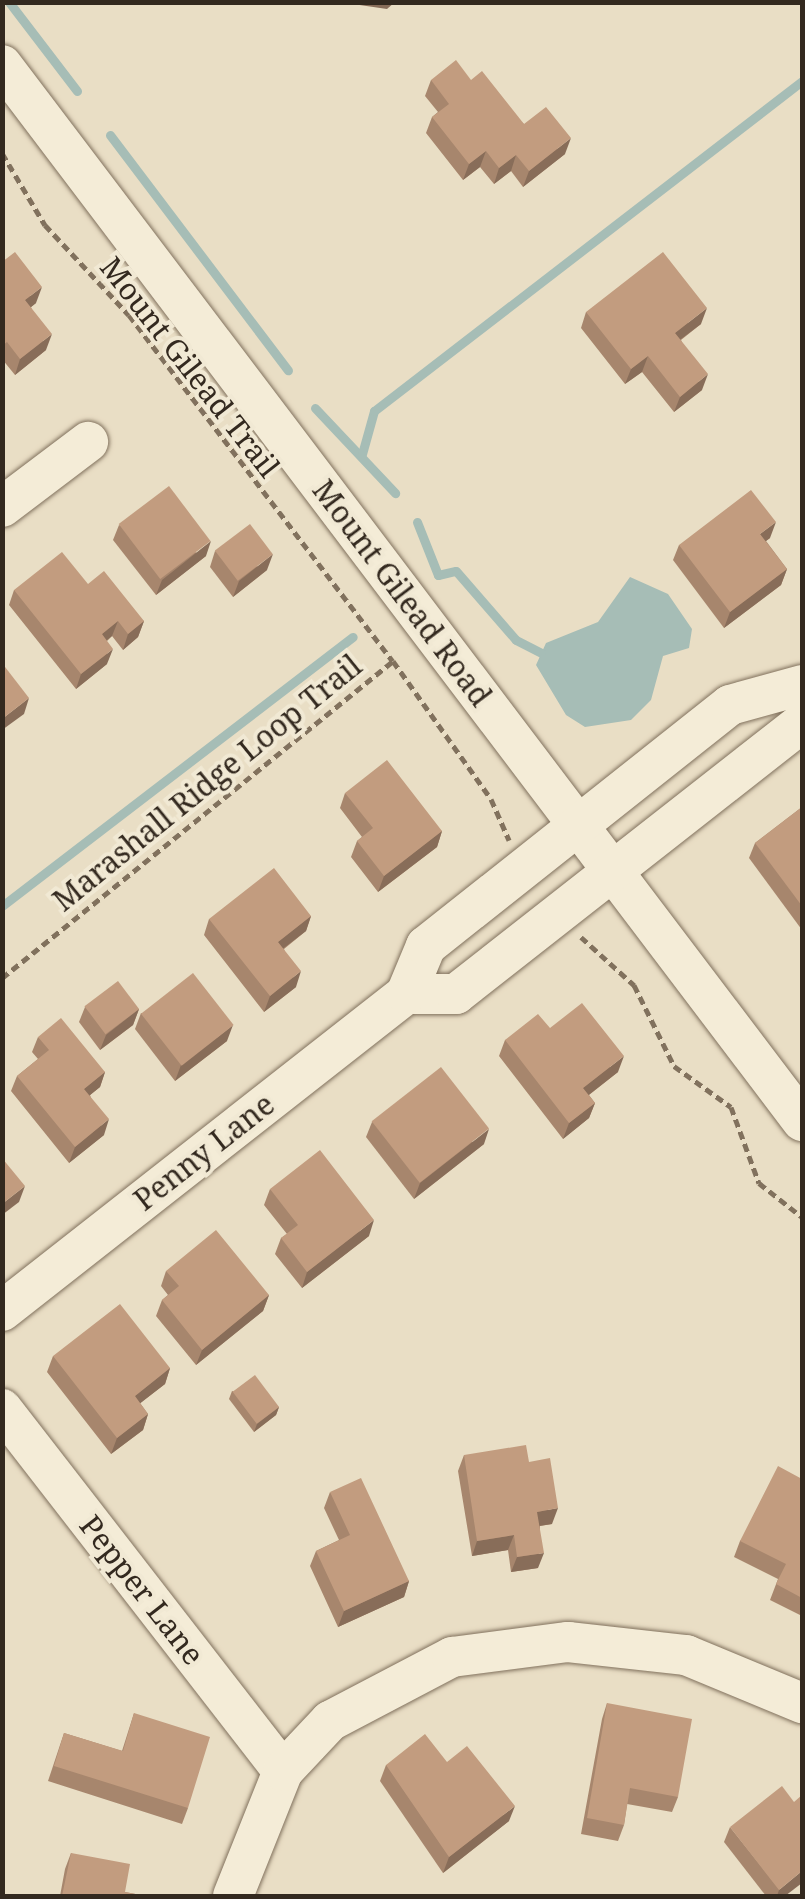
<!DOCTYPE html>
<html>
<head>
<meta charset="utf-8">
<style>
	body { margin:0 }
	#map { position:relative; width:805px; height:1899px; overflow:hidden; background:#e9dec5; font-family:"Noto Serif",serif }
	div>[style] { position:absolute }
	.water>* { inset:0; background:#a6bdb6 }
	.stream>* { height:9px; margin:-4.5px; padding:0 4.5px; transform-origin:4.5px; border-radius:4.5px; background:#a6bdb6 }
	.path>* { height:5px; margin-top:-2.5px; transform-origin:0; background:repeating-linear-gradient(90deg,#81715d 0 8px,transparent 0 13px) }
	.roads { filter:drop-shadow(0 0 2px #81715d) drop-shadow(0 0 2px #81715d) }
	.minor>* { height:40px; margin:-20px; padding:0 20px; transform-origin:20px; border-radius:20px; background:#f4ecd7 }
	.wall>* { inset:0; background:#a7866d }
	.shaded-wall>* { inset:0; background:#886d59 }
	.building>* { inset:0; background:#c29c7f; transform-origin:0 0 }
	span { translate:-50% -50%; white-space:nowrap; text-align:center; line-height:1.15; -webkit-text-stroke:8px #f1e9d4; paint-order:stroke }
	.street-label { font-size:30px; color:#33291f }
	.frame { position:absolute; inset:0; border:5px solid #33291f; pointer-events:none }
</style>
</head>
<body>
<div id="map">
	<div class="water">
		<div style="clip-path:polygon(630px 577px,668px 594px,692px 629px,689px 648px,663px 656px,651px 700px,631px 720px,585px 727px,566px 715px,536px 665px,546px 643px,598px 622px)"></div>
	</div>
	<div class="stream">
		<div style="left:9px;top:2px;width:112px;rotate:52.6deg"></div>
		<div style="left:110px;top:135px;width:295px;rotate:52.9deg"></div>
		<div style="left:315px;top:408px;width:117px;rotate:46.7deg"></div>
		<div style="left:362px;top:454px;width:45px;rotate:-74.4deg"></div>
		<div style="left:374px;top:411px;width:540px;rotate:-37.63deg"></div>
		<div style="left:417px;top:522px;width:57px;rotate:68.4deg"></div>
		<div style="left:438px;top:575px;width:18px;rotate:-13deg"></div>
		<div style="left:456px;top:571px;width:91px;rotate:49deg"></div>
		<div style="left:516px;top:640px;width:28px;rotate:27deg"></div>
		<div style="left:2px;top:906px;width:442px;rotate:-37.5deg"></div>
	</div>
	<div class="path">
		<div style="left:2px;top:153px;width:84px;rotate:59.2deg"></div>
		<div style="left:45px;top:225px;width:123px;rotate:47deg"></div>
		<div style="left:129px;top:315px;width:435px;rotate:52.7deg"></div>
		<div style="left:393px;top:661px;width:169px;rotate:54.6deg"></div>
		<div style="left:491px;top:799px;width:45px;rotate:66.3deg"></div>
		<div style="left:581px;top:937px;width:72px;rotate:42.2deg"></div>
		<div style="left:634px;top:985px;width:90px;rotate:63.7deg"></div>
		<div style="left:674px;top:1066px;width:70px;rotate:35.7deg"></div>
		<div style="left:731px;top:1107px;width:81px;rotate:69.8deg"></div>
		<div style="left:759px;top:1183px;width:55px;rotate:38.3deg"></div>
		<div style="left:2px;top:978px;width:503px;rotate:-39.03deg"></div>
	</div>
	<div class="roads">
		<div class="minor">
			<div style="left:2px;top:65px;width:1325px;rotate:52.85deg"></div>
			<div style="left:2px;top:507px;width:108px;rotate:-37.1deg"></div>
			<div style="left:406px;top:994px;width:50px"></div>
			<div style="left:456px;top:994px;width:439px;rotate:-38.1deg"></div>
			<div style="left:2px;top:1311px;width:514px;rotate:-38.12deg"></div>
			<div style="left:406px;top:994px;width:52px;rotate:-67.4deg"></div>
			<div style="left:426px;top:946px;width:388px;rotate:-38.4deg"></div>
			<div style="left:730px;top:705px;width:75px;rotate:-15.5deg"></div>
			<div style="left:2px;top:1409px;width:458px;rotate:52.2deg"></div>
			<div style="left:233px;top:1896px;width:135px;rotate:-68.2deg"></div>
			<div style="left:283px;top:1771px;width:69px;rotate:-46.8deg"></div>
			<div style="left:330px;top:1721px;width:138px;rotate:-27.7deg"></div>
			<div style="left:452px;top:1657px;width:117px;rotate:-7.4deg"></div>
			<div style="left:568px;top:1642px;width:119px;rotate:6.3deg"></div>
			<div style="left:686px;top:1655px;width:126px;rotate:22.5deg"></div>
		</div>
	</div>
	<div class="wall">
		<div style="clip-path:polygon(431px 80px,471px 80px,524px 124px,565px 154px,523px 187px,511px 171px,494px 184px,480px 167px,463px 180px,426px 133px,432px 117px,438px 112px,425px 96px)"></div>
		<div style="clip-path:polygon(2px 262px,36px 303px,31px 307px,46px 350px,15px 375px,2px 359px)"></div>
		<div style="clip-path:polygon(586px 312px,701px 324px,681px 340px,702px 390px,674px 412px,642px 372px,625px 384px,581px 328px)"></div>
		<div style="clip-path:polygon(119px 525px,206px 556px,156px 595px,113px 540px)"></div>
		<div style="clip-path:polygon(770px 538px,766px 541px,787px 569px,781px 585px,724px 628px,673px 560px,679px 545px)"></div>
		<div style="clip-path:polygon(215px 551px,267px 570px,233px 597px,210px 567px)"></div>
		<div style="clip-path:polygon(88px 584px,144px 621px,138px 637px,123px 650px,112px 636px,107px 641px,107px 664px,76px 689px,9px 605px,14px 590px)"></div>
		<div style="clip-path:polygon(345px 793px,442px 831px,437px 847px,378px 892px,351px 857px,357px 841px,362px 837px,340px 808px)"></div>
		<div style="clip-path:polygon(802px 807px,802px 930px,749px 858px,755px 843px)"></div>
		<div style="clip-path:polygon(311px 916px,306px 931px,284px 949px,296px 987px,264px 1012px,204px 935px,209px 919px)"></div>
		<div style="clip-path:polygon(85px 1007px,139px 1009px,133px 1025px,100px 1050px,79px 1022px)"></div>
		<div style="clip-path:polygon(141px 1013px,227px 1041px,175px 1081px,135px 1029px)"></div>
		<div style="clip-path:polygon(550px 1028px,618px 1072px,589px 1095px,595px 1103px,589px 1118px,563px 1139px,499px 1056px,505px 1040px)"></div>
		<div style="clip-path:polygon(38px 1037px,105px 1072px,100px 1087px,90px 1095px,104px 1135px,69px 1163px,11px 1091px,17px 1076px,38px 1059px,32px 1052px)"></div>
		<div style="clip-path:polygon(372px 1122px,484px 1144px,414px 1199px,366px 1137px)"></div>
		<div style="clip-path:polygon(270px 1189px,369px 1236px,302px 1288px,275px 1254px,281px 1238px,287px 1234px,264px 1205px)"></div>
		<div style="clip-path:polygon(166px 1271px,269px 1295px,263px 1311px,196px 1365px,156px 1316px,162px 1300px,168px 1295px,161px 1286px)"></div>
		<div style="clip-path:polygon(53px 1356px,170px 1368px,165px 1384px,140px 1403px,148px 1414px,143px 1430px,111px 1454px,47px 1372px)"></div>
		<div style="clip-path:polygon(232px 1391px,279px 1407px,276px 1415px,254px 1432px,229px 1399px)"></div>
		<div style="clip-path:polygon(464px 1455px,529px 1462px,552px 1524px,540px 1526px,538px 1568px,511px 1572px,508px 1550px,472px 1556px,458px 1471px)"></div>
		<div style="clip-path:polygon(802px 1479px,802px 1616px,770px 1600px,778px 1579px,734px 1557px,740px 1541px)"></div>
		<div style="clip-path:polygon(330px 1492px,409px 1581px,404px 1597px,338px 1627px,310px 1566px,316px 1551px,339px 1540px,324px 1508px)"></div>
		<div style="clip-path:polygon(607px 1703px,678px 1797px,672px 1812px,627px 1804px,624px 1825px,618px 1841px,581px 1834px,602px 1719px)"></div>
		<div style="clip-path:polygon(134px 1713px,188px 1808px,182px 1824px,48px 1781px,64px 1733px,122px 1751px)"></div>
		<div style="clip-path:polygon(447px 1762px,509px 1821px,443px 1873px,380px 1781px,386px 1765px)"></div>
		<div style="clip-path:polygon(730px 1827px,785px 1896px,766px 1896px,724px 1842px)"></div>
		<div style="clip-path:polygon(71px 1853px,125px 1892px,146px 1896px,60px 1896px,65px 1869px)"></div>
	</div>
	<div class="shaded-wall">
		<div style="clip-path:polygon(339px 2px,395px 2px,387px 9px)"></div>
		<div style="clip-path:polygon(571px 138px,565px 154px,523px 187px,529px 171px)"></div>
		<div style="clip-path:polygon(486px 151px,480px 167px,463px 180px,469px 164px)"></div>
		<div style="clip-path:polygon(516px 155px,511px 171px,494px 184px,499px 168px)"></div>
		<div style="clip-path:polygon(42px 287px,36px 303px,20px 316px,25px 300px)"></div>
		<div style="clip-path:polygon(707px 308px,701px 324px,669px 348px,675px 333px)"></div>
		<div style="clip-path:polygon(52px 334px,46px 350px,15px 375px,20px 359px)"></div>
		<div style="clip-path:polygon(648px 356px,642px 372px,625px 384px,631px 369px)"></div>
		<div style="clip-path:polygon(708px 374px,702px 390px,674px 412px,680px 397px)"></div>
		<div style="clip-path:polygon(776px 522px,770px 538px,755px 549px,760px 534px)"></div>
		<div style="clip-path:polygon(211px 541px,206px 556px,156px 595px,162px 580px)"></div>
		<div style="clip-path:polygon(273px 554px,267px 570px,233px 597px,239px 581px)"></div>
		<div style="clip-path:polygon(787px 569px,781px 585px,724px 628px,730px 612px)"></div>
		<div style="clip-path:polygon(118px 621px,112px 636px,96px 649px,102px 634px)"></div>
		<div style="clip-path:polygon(144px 621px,138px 637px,123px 650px,128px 634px)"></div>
		<div style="clip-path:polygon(113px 649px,107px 664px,76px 689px,81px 674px)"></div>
		<div style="clip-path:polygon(29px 698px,24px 714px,2px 730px,2px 719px)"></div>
		<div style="clip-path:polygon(442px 831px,437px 847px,378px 892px,384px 876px)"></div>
		<div style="clip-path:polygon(311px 916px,306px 931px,272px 957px,278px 942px)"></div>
		<div style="clip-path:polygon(301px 971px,296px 987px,264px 1012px,270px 996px)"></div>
		<div style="clip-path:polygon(139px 1009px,133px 1025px,100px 1050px,106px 1035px)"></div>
		<div style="clip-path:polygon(233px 1025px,227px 1041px,175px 1081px,181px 1065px)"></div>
		<div style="clip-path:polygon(624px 1056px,618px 1072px,577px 1104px,583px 1088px)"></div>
		<div style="clip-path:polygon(105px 1072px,100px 1087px,79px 1104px,84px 1089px)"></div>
		<div style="clip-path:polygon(595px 1103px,589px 1118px,563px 1139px,569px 1123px)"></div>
		<div style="clip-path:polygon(109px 1119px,104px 1135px,69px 1163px,75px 1147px)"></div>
		<div style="clip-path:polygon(489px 1129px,484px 1144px,414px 1199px,420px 1183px)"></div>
		<div style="clip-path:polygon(25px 1186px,19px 1202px,2px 1215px,2px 1204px)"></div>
		<div style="clip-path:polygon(374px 1220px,369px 1236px,302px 1288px,307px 1272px)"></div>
		<div style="clip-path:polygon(269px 1295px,263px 1311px,196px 1365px,202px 1350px)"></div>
		<div style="clip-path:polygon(170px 1368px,165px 1384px,129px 1412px,135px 1396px)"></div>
		<div style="clip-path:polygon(279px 1407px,276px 1415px,254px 1432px,257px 1424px)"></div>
		<div style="clip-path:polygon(148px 1414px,143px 1430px,111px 1454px,117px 1438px)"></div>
		<div style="clip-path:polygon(558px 1508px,552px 1524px,532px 1527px,537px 1512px)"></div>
		<div style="clip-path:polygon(514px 1535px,508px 1550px,472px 1556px,477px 1541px)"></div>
		<div style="clip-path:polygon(544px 1553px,538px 1568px,511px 1572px,517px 1557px)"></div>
		<div style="clip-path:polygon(409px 1581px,404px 1597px,338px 1627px,344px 1611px)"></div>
		<div style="clip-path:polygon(515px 1806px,509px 1821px,443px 1873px,449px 1857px)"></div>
		<div style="clip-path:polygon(802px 1871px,802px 1883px,785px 1896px,777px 1896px,779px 1890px)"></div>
	</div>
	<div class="building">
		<div style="clip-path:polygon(456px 60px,471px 80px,482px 71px,524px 124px,546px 107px,571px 138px,529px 171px,516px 155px,499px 168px,486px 151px,469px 164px,432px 117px,449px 104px,431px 80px)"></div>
		<div style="clip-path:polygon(15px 252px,42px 287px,25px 300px,52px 334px,20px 359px,7px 342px,2px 346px,2px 262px)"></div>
		<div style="clip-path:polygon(663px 252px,707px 308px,675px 333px,708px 374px,680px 397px,648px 356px,631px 369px,586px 312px)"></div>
		<div style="left:169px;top:486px;width:69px;height:63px;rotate:53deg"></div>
		<div style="clip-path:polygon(751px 490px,776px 522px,760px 534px,787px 569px,730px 612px,679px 545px)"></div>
		<div style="left:250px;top:524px;width:38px;height:44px;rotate:53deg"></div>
		<div style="clip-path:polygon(62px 552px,88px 584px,104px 571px,144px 621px,128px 634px,118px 621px,102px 634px,113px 649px,81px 674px,14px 590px)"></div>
		<div style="clip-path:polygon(2px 663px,29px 698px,2px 719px)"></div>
		<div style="clip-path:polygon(387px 760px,442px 831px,384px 876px,357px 841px,373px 828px,345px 793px)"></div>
		<div style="clip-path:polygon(802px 807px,802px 906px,755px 843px)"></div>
		<div style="clip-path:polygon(274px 868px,311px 916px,278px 942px,301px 971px,270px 996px,209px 919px)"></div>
		<div style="left:193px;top:973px;width:66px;height:66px;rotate:52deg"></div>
		<div style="left:118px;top:981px;width:35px;height:42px;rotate:53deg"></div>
		<div style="clip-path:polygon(582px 1003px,624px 1056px,583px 1088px,595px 1103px,569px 1123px,505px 1040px,538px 1014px,550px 1028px)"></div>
		<div style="clip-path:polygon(61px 1018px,105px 1072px,84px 1089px,109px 1119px,75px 1147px,17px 1076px,49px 1050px,38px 1037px)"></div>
		<div style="left:441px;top:1067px;width:78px;height:88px;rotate:52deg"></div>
		<div style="clip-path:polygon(320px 1150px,374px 1220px,307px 1272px,281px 1238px,298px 1225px,270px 1189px)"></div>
		<div style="clip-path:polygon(2px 1158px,25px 1186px,2px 1204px)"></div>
		<div style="clip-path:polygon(216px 1230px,269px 1295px,202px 1350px,162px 1300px,179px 1286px,166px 1271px)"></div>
		<div style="clip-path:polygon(120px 1304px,170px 1368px,135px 1396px,148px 1414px,117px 1438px,53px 1356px)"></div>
		<div style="left:255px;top:1375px;width:40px;height:28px;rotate:53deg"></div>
		<div style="clip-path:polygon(526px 1445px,529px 1462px,550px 1458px,558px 1508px,537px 1512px,544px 1553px,517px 1557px,514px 1535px,477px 1541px,464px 1455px)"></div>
		<div style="clip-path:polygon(778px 1466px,802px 1479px,802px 1598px,776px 1584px,786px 1564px,740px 1541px)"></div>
		<div style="clip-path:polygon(361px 1478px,409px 1581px,344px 1611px,316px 1551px,350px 1535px,330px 1492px)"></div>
		<div style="clip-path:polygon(607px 1703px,692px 1719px,678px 1797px,630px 1788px,624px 1825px,587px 1818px)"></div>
		<div style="clip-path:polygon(134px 1713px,210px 1737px,188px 1808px,54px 1766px,64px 1733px,123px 1751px)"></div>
		<div style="clip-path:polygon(425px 1734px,447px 1762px,467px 1746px,515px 1806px,449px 1857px,386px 1765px)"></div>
		<div style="clip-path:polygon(782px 1786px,794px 1802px,802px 1795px,802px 1871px,779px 1890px,730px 1827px)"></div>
		<div style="clip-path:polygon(71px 1853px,130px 1864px,125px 1892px,146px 1896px,62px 1896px)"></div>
	</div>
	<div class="street-label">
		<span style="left:190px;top:367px;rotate:52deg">Mount Gilead Trail</span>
		<span style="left:402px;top:593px;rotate:53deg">Mount Gilead Road</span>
		<span style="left:207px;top:783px;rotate:-39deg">Marashall Ridge Loop Trail</span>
		<span style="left:204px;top:1152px;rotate:-38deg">Penny Lane</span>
		<span style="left:142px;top:1590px;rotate:52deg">Pepper Lane</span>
	</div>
	<div class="frame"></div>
</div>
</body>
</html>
